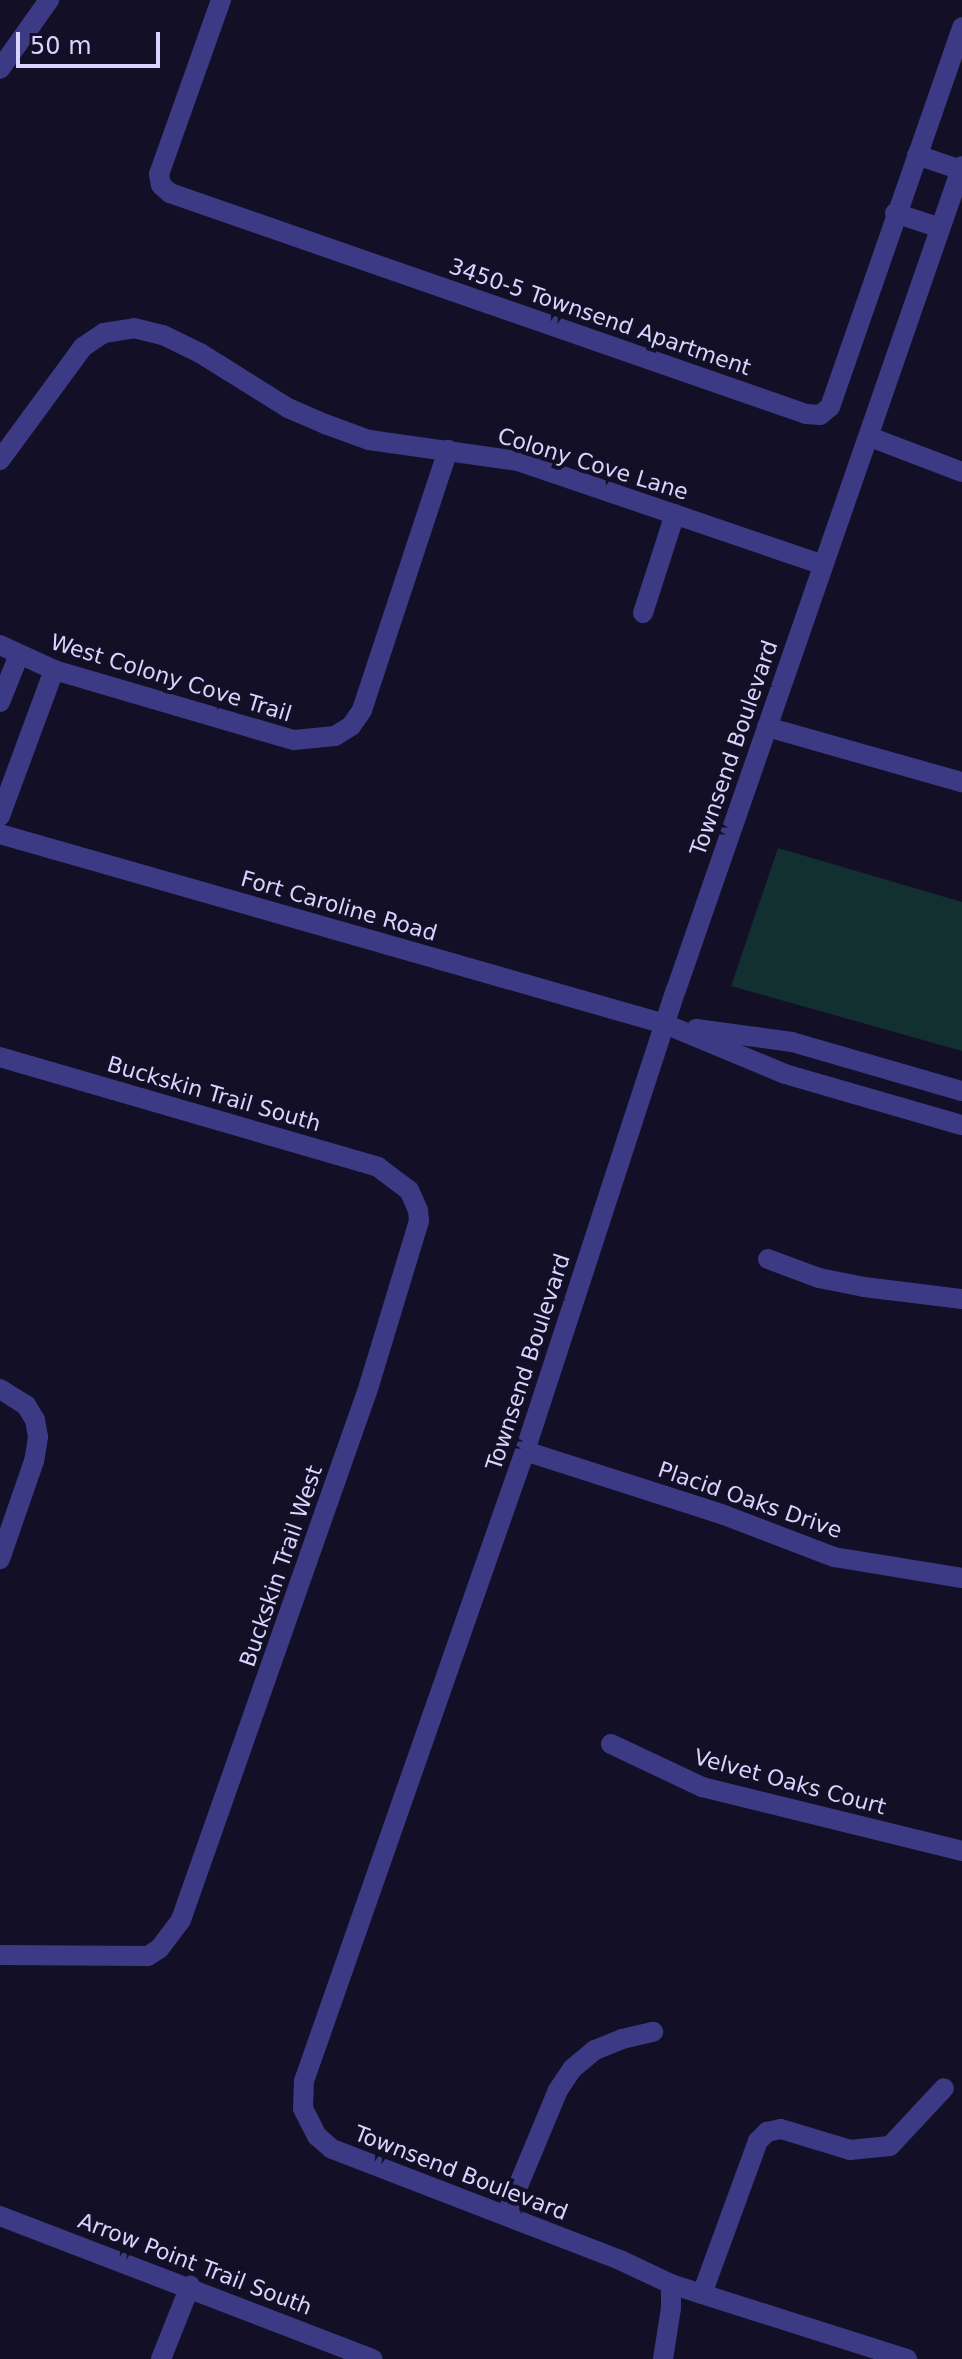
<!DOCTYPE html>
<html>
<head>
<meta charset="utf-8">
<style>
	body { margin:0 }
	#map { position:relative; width:962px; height:2359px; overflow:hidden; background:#130f26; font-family:"DejaVu Sans",sans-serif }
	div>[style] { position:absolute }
	.green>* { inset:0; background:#12302f }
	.minor>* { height:20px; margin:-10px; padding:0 10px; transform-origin:10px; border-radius:10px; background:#3d3a85 }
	span { translate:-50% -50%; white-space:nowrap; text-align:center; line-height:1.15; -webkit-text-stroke:8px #130f26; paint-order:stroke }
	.street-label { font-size:22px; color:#d9d4ff }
	.scale { position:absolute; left:16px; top:32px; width:144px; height:36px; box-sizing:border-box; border:4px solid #d9d4ff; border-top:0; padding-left:10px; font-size:24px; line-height:28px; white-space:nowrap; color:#d9d4ff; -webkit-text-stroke:6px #130f26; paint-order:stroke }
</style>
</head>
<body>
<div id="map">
	<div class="green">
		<div style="clip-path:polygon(778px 848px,962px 902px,962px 1051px,731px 986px)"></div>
	</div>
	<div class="minor">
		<div style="left:221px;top:0;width:185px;rotate:109.6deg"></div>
		<div style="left:159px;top:174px;width:11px;rotate:80deg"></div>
		<div style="left:161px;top:185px;width:12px;rotate:42deg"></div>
		<div style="left:170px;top:193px;width:673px;rotate:19.16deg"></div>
		<div style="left:806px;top:414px;width:14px;rotate:4deg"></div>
		<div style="left:820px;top:415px;width:13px;rotate:-39deg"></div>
		<div style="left:830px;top:407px;width:402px;rotate:-70.8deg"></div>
		<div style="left:0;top:69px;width:85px;rotate:-54.6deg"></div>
		<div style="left:917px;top:155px;width:46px;rotate:18.8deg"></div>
		<div style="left:895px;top:213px;width:47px;rotate:18.4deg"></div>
		<div style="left:870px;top:437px;width:98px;rotate:20.8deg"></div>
		<div style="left:0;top:460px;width:140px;rotate:-53.7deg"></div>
		<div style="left:83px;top:347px;width:25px;rotate:-34deg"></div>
		<div style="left:104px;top:333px;width:30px;rotate:-9deg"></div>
		<div style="left:134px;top:328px;width:30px;rotate:14deg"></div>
		<div style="left:163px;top:335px;width:41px;rotate:25.9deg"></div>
		<div style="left:200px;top:353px;width:104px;rotate:32deg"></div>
		<div style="left:288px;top:408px;width:40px;rotate:23.4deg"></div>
		<div style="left:325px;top:424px;width:47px;rotate:20deg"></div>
		<div style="left:369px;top:440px;width:150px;rotate:8deg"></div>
		<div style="left:518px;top:461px;width:322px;rotate:18.8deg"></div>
		<div style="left:643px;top:613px;width:104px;rotate:-72.1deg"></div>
		<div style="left:0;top:645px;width:60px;rotate:24.8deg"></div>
		<div style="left:54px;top:670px;width:250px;rotate:16.3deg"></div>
		<div style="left:294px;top:740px;width:41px;rotate:-5.6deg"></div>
		<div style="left:335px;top:736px;width:19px;rotate:-32deg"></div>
		<div style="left:351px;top:726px;width:19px;rotate:-55deg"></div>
		<div style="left:362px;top:710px;width:274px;rotate:-71.7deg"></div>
		<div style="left:0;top:702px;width:51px;rotate:-68deg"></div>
		<div style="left:767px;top:727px;width:203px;rotate:15.8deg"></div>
		<div style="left:0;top:816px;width:156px;rotate:-69.7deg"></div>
		<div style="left:0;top:834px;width:692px;rotate:15.95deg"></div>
		<div style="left:665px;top:1024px;width:130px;rotate:22.6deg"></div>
		<div style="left:785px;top:1074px;width:184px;rotate:16.1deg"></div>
		<div style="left:696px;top:1029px;width:97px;rotate:7.7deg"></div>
		<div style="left:792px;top:1042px;width:177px;rotate:16.1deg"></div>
		<div style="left:0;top:1057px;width:394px;rotate:16.2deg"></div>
		<div style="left:378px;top:1167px;width:39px;rotate:37deg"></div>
		<div style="left:409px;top:1190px;width:22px;rotate:66deg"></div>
		<div style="left:418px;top:1210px;width:11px;rotate:85deg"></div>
		<div style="left:419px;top:1221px;width:172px;rotate:106.9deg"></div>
		<div style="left:369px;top:1386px;width:566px;rotate:109.4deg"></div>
		<div style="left:181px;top:1920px;width:36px;rotate:127deg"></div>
		<div style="left:159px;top:1949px;width:13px;rotate:148deg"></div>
		<div style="left:148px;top:1956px;width:148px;rotate:-179.6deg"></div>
		<div style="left:768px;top:1259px;width:54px;rotate:20.4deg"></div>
		<div style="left:819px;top:1278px;width:46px;rotate:11.3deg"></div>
		<div style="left:864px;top:1287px;width:99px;rotate:7deg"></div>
		<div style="left:0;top:1389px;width:31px;rotate:32deg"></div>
		<div style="left:26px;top:1405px;width:17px;rotate:59deg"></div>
		<div style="left:35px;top:1420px;width:17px;rotate:80deg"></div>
		<div style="left:38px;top:1437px;width:24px;rotate:99deg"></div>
		<div style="left:34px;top:1461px;width:104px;rotate:109.1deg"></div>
		<div style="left:525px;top:1451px;width:209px;rotate:17.8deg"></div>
		<div style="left:724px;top:1515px;width:118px;rotate:20.9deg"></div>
		<div style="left:834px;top:1557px;width:130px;rotate:9.3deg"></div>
		<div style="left:611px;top:1744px;width:101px;rotate:25.3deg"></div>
		<div style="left:702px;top:1787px;width:268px;rotate:13.8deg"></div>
		<div style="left:506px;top:2215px;width:135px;rotate:-67.4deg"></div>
		<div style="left:558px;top:2090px;width:25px;rotate:-56deg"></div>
		<div style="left:572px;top:2069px;width:30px;rotate:-40deg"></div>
		<div style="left:595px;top:2050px;width:29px;rotate:-22deg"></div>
		<div style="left:622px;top:2039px;width:32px;rotate:-13deg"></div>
		<div style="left:0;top:2216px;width:399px;rotate:21deg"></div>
		<div style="left:702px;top:2294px;width:163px;rotate:-69.9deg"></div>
		<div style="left:758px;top:2141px;width:13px;rotate:-45deg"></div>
		<div style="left:767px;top:2132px;width:14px;rotate:-12deg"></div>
		<div style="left:781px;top:2129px;width:72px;rotate:16.9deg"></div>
		<div style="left:850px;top:2150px;width:40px;rotate:-5.7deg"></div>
		<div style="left:890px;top:2146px;width:79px;rotate:-47deg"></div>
		<div style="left:161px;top:2359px;width:79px;rotate:-68.3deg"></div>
		<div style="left:663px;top:2359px;width:52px;rotate:-81.1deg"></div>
		<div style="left:671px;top:2308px;width:24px;rotate:-90deg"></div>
		<div style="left:907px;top:2359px;width:248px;rotate:-162.4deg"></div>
		<div style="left:671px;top:2284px;width:56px;rotate:-154.8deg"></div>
		<div style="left:620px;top:2260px;width:309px;rotate:-158.9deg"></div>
		<div style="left:332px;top:2149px;width:20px;rotate:-139deg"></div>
		<div style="left:317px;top:2136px;width:31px;rotate:-117deg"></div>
		<div style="left:303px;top:2108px;width:27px;rotate:-88deg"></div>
		<div style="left:304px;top:2081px;width:668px;rotate:-70.67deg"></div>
		<div style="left:525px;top:1451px;width:485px;rotate:-71.9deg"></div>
		<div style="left:676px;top:990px;width:872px;rotate:-70.86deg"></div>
	</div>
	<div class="street-label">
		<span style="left:600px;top:317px;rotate:19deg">3450-5 Townsend Apartment</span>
		<span style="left:593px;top:464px;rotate:17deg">Colony Cove Lane</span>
		<span style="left:171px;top:678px;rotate:17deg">West Colony Cove Trail</span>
		<span style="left:734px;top:748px;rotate:-71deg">Townsend Boulevard</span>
		<span style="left:339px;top:906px;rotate:16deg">Fort Caroline Road</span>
		<span style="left:214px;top:1094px;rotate:16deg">Buckskin Trail South</span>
		<span style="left:528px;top:1362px;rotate:-72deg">Townsend Boulevard</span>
		<span style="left:750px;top:1500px;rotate:19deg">Placid Oaks Drive</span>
		<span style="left:281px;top:1566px;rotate:-71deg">Buckskin Trail West</span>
		<span style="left:790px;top:1782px;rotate:15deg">Velvet Oaks Court</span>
		<span style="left:461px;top:2173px;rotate:21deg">Townsend Boulevard</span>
		<span style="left:195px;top:2264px;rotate:21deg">Arrow Point Trail South</span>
	</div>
	<div class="scale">50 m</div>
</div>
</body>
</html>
